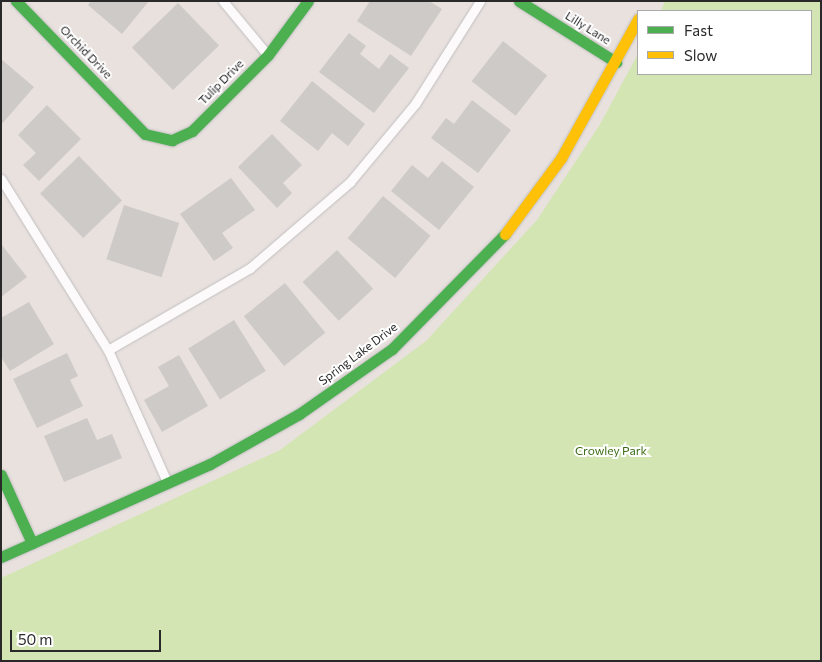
<!DOCTYPE html>
<html>
<head>
<meta charset="utf-8">
<style>
	body { margin:0 }
	#map { position:relative; width:822px; height:662px; overflow:hidden; background:#e8e1de; font-family:Commissioner,sans-serif }
	div>[style] { position:absolute }
	.green>* { inset:0; background:#d4e5b4 }
	.building>* { inset:0; background:#cecac7; transform-origin:0 0 }
	.roads { filter:drop-shadow(0 0 1px #c1bfc0) drop-shadow(0 0 1px #c1bfc0) }
	.lane>* { height:9px; margin:-4.5px; padding:0 4.5px; transform-origin:4.5px; border-radius:4.5px; background:#fcfafa }
	.fast>* { height:11px; margin:-5.5px; padding:0 5.5px; transform-origin:5.5px; border-radius:5.5px; background:#4caf50 }
	.slow>* { height:11px; margin:-5.5px; padding:0 5.5px; transform-origin:5.5px; border-radius:5.5px; background:#ffc107 }
	span { translate:-50% -50%; white-space:nowrap; text-align:center; line-height:1.15; -webkit-text-stroke:4px #fff; paint-order:stroke }
	.street-label { font-size:12px; color:#292929 }
	.park-label { font-size:12px; color:#3b6b14 }
	.frame { position:absolute; inset:0; border:2px solid #292929; pointer-events:none }
	.legend { position:absolute; left:637px; top:10px; width:175px; height:65px; box-sizing:border-box; background:#fff; border:1px solid #a9a9a9; margin:0; padding:6px 9px; list-style:none; font-size:15px; color:#292929 }
	.legend li { display:flex; align-items:center; gap:10px; height:25px }
	.legend b { width:25px; border:1px solid #a9a9a9 }
	.scale { position:absolute; left:10px; top:630px; width:151px; height:22px; box-sizing:border-box; border:2px solid #292929; border-top:0; padding-left:6px; font-size:15px; line-height:18px; white-space:nowrap; color:#292929; -webkit-text-stroke:4px #fff; paint-order:stroke }
</style>
</head>
<body>
<div id="map">
	<div class="green">
		<div style="clip-path:polygon(665px 1px,821px 1px,821px 661px,1px 661px,1px 578px,280px 450px,426px 341px,537px 220px,599px 126px,638px 54px,638px 74px,811px 74px,811px 11px,661px 11px)"></div>
	</div>
	<div class="building">
		<div style="clip-path:polygon(91px 1px,149px 1px,122px 34px,88px 5px)"></div>
		<div style="clip-path:polygon(370px 1px,429px 1px,442px 9px,411px 56px,357px 21px)"></div>
		<div style="left:178px;top:3px;width:59px;height:64px;rotate:46deg"></div>
		<div style="clip-path:polygon(349px 33px,366px 46px,360px 54px,379px 69px,390px 54px,409px 68px,374px 113px,319px 72px)"></div>
		<div style="left:503px;top:41px;width:56px;height:51px;rotate:38deg"></div>
		<div style="clip-path:polygon(1px 59px,34px 87px,1px 125px)"></div>
		<div style="clip-path:polygon(312px 81px,365px 124px,348px 146px,332px 133px,318px 151px,280px 121px)"></div>
		<div style="clip-path:polygon(472px 100px,511px 130px,478px 173px,431px 138px,446px 118px,454px 124px)"></div>
		<div style="clip-path:polygon(47px 105px,81px 139px,39px 181px,23px 165px,36px 153px,18px 135px)"></div>
		<div style="clip-path:polygon(272px 134px,302px 165px,283px 183px,292px 193px,277px 208px,238px 167px)"></div>
		<div style="left:79px;top:156px;width:62px;height:54px;rotate:46deg"></div>
		<div style="clip-path:polygon(442px 161px,474px 187px,439px 230px,391px 191px,412px 165px,428px 178px)"></div>
		<div style="clip-path:polygon(231px 178px,255px 210px,222px 233px,233px 248px,214px 261px,180px 214px)"></div>
		<div style="left:383px;top:196px;width:62px;height:55px;rotate:40deg"></div>
		<div style="left:124px;top:205px;width:58px;height:57px;rotate:18deg"></div>
		<div style="clip-path:polygon(1px 244px,27px 277px,1px 297px)"></div>
		<div style="left:337px;top:250px;width:53px;height:47px;rotate:47deg"></div>
		<div style="left:285px;top:283px;width:64px;height:53px;rotate:51deg"></div>
		<div style="clip-path:polygon(29px 302px,54px 344px,10px 371px,1px 357px,1px 318px)"></div>
		<div style="left:234px;top:320px;width:60px;height:54px;rotate:58deg"></div>
		<div style="clip-path:polygon(67px 353px,78px 376px,70px 380px,83px 406px,37px 428px,13px 379px)"></div>
		<div style="clip-path:polygon(179px 355px,208px 406px,162px 432px,144px 400px,169px 386px,158px 367px)"></div>
		<div style="clip-path:polygon(87px 418px,97px 440px,112px 434px,122px 458px,64px 482px,44px 436px)"></div>
	</div>
	<div class="roads">
		<div class="lane">
			<div style="left:223px;top:1px;width:67px;rotate:50.4deg"></div>
			<div style="left:1px;top:179px;width:202px;rotate:58deg"></div>
			<div style="left:108px;top:350px;width:145px;rotate:65.9deg"></div>
			<div style="left:108px;top:350px;width:164px;rotate:-30deg"></div>
			<div style="left:250px;top:268px;width:132px;rotate:-40.7deg"></div>
			<div style="left:350px;top:182px;width:102px;rotate:-50.2deg"></div>
			<div style="left:415px;top:104px;width:122px;rotate:-57.7deg"></div>
		</div>
		<div class="fast">
			<div style="left:16px;top:1px;width:185px;rotate:45.9deg"></div>
			<div style="left:145px;top:134px;width:28px;rotate:13deg"></div>
			<div style="left:172px;top:140px;width:22px;rotate:-24deg"></div>
			<div style="left:192px;top:131px;width:107px;rotate:-45deg"></div>
			<div style="left:268px;top:55px;width:67px;rotate:-53.5deg"></div>
			<div style="left:519px;top:1px;width:115px;rotate:32.2deg"></div>
			<div style="left:1px;top:475px;width:75px;rotate:65.5deg"></div>
			<div style="left:1px;top:557px;width:229px;rotate:-24deg"></div>
			<div style="left:210px;top:464px;width:102px;rotate:-29.3deg"></div>
			<div style="left:299px;top:414px;width:113px;rotate:-35deg"></div>
			<div style="left:392px;top:349px;width:161px;rotate:-45.5deg"></div>
		</div>
		<div class="slow">
			<div style="left:505px;top:234px;width:94px;rotate:-53.6deg"></div>
			<div style="left:561px;top:158px;width:159px;rotate:-61deg"></div>
		</div>
	</div>
	<div class="street-label">
		<span style="left:588px;top:28px;rotate:32deg">Lilly Lane</span>
		<span style="left:86px;top:52px;rotate:46deg">Orchid Drive</span>
		<span style="left:221px;top:82px;rotate:-45deg">Tulip Drive</span>
		<span style="left:358px;top:354px;rotate:-37deg">Spring Lake Drive</span>
	</div>
	<div class="park-label">
		<span style="left:611px;top:451px">Crowley Park</span>
	</div>
	<div class="frame"></div>
	<ul class="legend">
	<li><b style="height:6px;background:#4caf50"></b>Fast</li>
	<li><b style="height:6px;background:#ffc107"></b>Slow</li>
	</ul>
	<div class="scale">50 m</div>
</div>
</body>
</html>
